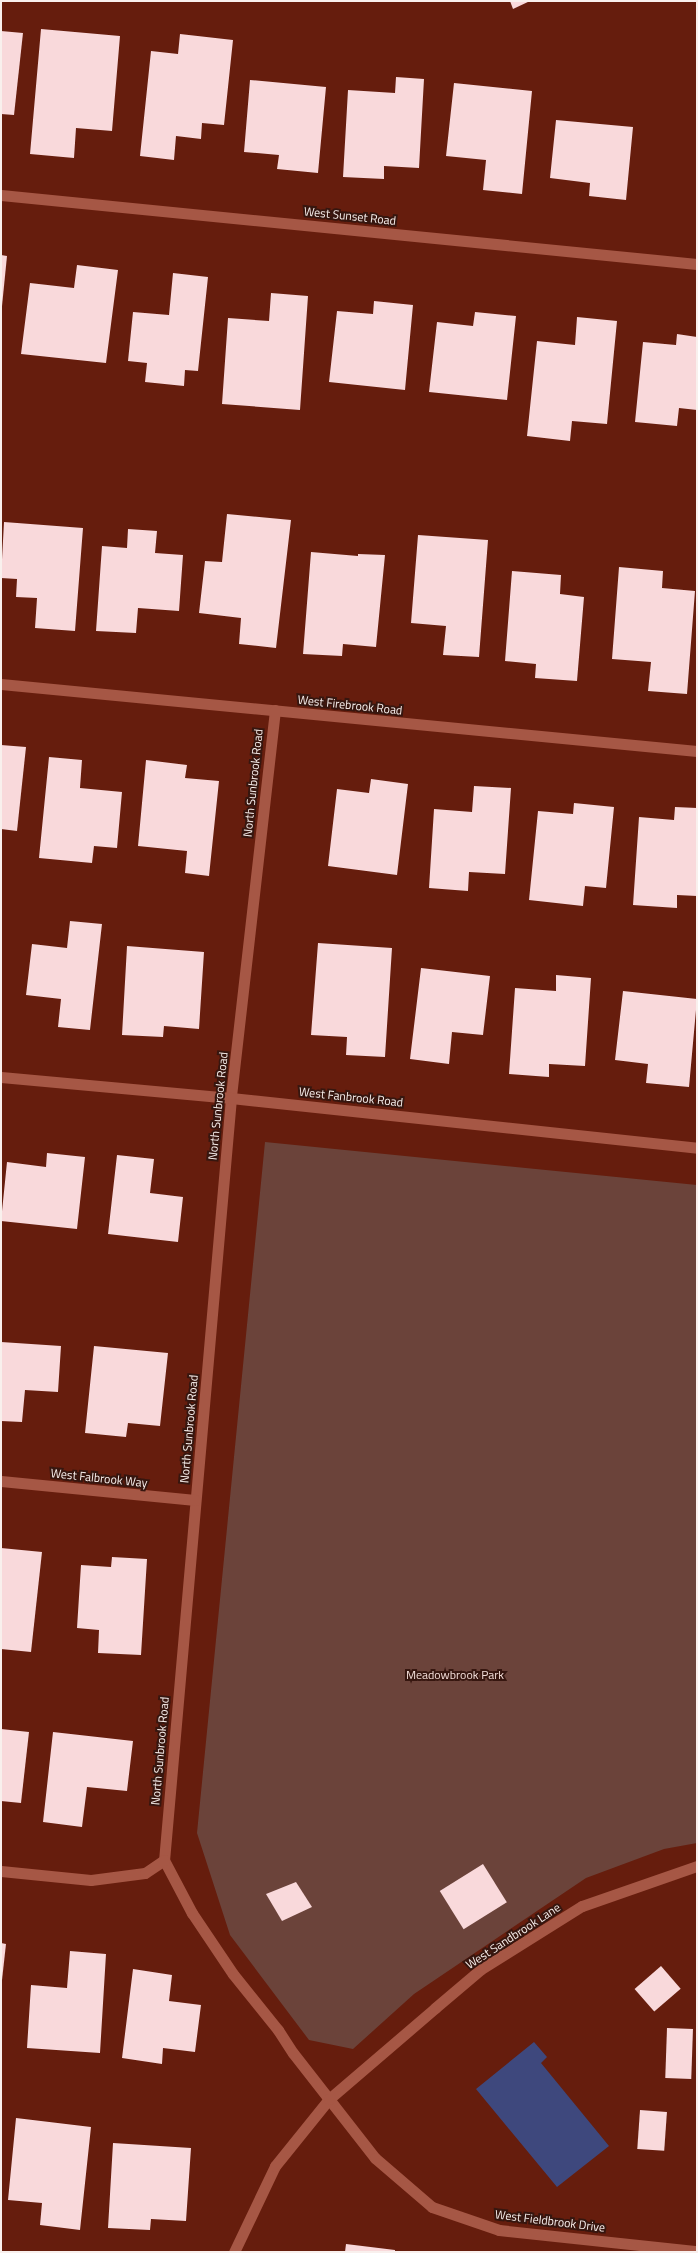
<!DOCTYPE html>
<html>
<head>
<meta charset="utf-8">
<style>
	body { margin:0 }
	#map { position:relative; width:698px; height:2253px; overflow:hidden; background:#661d0d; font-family:"Titillium Web",sans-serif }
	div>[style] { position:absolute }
	.green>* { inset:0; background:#6b433a }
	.water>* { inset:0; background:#3e487d }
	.building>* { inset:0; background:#f9d9db; transform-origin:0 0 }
	.minor>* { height:11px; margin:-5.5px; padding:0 5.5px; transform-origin:5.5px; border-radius:5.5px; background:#a65745 }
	span { translate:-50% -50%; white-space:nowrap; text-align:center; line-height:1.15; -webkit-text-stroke:4px #36160f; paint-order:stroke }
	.street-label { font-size:12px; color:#f9f0ed }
	.park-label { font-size:12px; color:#f2ddd8 }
	.frame { position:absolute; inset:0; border:2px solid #f9f0ed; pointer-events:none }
</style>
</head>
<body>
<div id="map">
	<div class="green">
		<div style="clip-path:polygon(265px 1142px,697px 1185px,697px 1843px,664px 1849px,586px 1878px,414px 1994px,353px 2049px,309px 2040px,230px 1935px,197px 1833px)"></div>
	</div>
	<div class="water">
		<div style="clip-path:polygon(534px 2042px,547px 2057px,541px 2063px,609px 2146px,557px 2187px,476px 2089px)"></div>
	</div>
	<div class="building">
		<div style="clip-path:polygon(510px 1px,530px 1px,513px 9px)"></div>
		<div style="clip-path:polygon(41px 29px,120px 36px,112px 131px,76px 128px,74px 158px,30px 154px)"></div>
		<div style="clip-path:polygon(1px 31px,23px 33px,14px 115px,1px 114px)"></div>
		<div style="clip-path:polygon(180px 34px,233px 40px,224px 125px,202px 123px,201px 139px,176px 136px,174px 160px,140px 156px,151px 51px,178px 54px)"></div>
		<div style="clip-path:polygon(396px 77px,424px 79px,419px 168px,384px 166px,384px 179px,343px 177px,348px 90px,395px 93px)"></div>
		<div style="clip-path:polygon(250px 80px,326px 87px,318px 173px,277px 169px,279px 155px,244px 152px)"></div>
		<div style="clip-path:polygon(454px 83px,532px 91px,522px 194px,483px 190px,486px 160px,446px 156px)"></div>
		<div style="clip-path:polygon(556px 120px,633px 127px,626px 200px,589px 196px,590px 183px,550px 178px)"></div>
		<div style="clip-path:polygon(1px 255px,7px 256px,2px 306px,1px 306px)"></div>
		<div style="clip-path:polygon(77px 265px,118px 270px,106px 363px,21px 354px,30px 283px,74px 288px)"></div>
		<div style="clip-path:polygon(173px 273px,208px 277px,198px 371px,185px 370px,184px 386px,145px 382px,147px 363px,128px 361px,133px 312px,169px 315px)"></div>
		<div style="clip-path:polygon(271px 293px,308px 296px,300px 410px,222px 404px,228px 318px,269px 321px)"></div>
		<div style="clip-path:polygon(374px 301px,413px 305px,405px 390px,329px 382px,337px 311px,373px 314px)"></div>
		<div style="clip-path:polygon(475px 312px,516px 316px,507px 400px,429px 392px,437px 322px,473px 326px)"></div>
		<div style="clip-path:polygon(577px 317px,617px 321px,607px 424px,572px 421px,570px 441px,527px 436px,537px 341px,575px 345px)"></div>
		<div style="clip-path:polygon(677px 334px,697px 337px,697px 410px,679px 408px,677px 426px,635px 422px,643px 342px,676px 345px)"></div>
		<div style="clip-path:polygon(227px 514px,291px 520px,276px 648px,239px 644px,241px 618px,199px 613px,205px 561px,222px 562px)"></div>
		<div style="clip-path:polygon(4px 522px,83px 528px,75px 631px,35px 628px,37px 598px,16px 597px,17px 579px,1px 578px)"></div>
		<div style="clip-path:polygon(128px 529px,157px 531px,155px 553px,183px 555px,179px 611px,138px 608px,136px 633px,96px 631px,102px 546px,127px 548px)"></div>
		<div style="clip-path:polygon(418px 535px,488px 540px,479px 657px,443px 655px,446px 626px,411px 623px)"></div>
		<div style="clip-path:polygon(311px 552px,358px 556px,358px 554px,385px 555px,376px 647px,343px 644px,342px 656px,303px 654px)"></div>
		<div style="clip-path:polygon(619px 567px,663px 571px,662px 588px,695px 591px,687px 694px,648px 691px,651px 662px,612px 659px)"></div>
		<div style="clip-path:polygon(512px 571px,561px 575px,560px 594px,584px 597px,577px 681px,535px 678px,536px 664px,505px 661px)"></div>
		<div style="clip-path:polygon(1px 745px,26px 747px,17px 831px,1px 829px)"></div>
		<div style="clip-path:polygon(49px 757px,82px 760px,80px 788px,122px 792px,117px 848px,94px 846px,92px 863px,39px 858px)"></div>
		<div style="clip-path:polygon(146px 760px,187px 765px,185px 778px,219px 781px,209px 876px,185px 873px,187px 851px,138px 846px)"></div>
		<div style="clip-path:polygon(371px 779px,408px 784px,397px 875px,328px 866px,337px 789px,369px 793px)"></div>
		<div style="clip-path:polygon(474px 786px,511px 788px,505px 874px,469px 872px,468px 891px,429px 888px,434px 809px,472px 812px)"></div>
		<div style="clip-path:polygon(574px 803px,614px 807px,606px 888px,585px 886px,583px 906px,529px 900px,538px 811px,573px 814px)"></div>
		<div style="clip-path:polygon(675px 807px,697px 808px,697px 896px,677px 895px,677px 908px,633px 905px,639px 817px,674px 820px)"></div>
		<div style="clip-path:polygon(70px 921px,102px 924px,90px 1030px,58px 1027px,61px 999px,26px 995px,32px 944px,67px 948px)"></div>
		<div style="clip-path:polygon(318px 943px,392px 948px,385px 1057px,346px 1055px,347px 1037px,311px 1035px)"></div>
		<div style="clip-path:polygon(127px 946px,204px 952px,199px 1029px,164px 1026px,163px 1037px,122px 1035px)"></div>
		<div style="clip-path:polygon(421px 968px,490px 976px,483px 1035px,452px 1032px,449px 1064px,410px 1059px)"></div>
		<div style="clip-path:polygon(556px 975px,591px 978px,585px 1066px,549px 1064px,549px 1077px,509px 1074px,515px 988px,556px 991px)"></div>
		<div style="clip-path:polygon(623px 991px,697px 999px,689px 1087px,646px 1083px,648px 1064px,615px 1060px)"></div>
		<div style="clip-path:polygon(47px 1153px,85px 1157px,77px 1229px,1px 1221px,7px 1162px,46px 1167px)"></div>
		<div style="clip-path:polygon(117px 1155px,154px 1159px,150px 1193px,183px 1197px,178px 1242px,108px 1234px)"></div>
		<div style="clip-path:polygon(1px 1342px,61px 1346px,58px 1392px,25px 1390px,22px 1422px,1px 1421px)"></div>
		<div style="clip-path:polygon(94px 1346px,168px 1353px,160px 1426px,128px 1423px,126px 1437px,85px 1433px)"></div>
		<div style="clip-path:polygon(1px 1548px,42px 1552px,31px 1652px,1px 1649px)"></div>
		<div style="clip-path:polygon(112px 1557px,147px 1559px,141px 1655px,98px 1653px,99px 1630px,77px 1628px,81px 1565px,111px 1567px)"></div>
		<div style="clip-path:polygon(1px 1729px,29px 1732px,21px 1803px,1px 1801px)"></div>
		<div style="clip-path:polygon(53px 1732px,133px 1741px,127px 1791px,87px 1787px,82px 1827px,43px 1822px)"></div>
		<div style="left:483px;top:1864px;width:45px;height:51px;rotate:58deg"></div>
		<div style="clip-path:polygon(296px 1882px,312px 1907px,282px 1921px,266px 1894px)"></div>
		<div style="clip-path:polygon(1px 1943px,6px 1944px,2px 1980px,1px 1980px)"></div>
		<div style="clip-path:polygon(70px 1951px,106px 1954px,100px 2053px,27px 2048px,31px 1985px,67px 1988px)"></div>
		<div style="left:661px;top:1966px;width:30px;height:35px;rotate:49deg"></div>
		<div style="clip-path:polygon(133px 1969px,172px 1975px,169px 2001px,201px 2005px,195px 2052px,163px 2048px,162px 2064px,122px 2058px)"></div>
		<div style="left:667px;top:2028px;width:26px;height:50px;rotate:2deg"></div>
		<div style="left:640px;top:2110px;width:27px;height:39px;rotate:4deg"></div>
		<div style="clip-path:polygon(16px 2118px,91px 2127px,80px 2230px,40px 2225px,42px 2203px,8px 2200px)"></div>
		<div style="clip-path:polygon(113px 2143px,191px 2148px,186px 2221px,151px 2219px,150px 2230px,108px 2228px)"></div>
		<div style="clip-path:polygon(346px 2244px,395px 2250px,395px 2252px,345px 2252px)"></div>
	</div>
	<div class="minor">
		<div style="left:1px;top:195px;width:699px;rotate:5.66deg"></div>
		<div style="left:1px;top:684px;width:699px;rotate:5.5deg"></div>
		<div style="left:275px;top:710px;width:390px;rotate:96.5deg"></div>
		<div style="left:231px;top:1098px;width:765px;rotate:95.02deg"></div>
		<div style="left:164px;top:1860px;width:60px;rotate:62.2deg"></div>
		<div style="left:192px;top:1913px;width:73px;rotate:56.1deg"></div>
		<div style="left:233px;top:1974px;width:72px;rotate:51.2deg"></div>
		<div style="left:278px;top:2030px;width:27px;rotate:57deg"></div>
		<div style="left:293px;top:2053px;width:133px;rotate:52deg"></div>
		<div style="left:375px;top:2158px;width:75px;rotate:40.7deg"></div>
		<div style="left:432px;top:2207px;width:71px;rotate:18.9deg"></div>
		<div style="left:499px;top:2230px;width:199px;rotate:6.1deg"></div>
		<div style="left:1px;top:1077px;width:231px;rotate:5.2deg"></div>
		<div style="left:231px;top:1098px;width:469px;rotate:6.1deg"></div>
		<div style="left:1px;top:1481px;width:195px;rotate:5.6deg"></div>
		<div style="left:1px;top:1871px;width:90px;rotate:5.7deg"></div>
		<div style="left:91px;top:1880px;width:54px;rotate:-7.4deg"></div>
		<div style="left:145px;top:1873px;width:23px;rotate:-34deg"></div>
		<div style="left:234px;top:2252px;width:95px;rotate:-64.5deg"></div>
		<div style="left:275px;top:2166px;width:86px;rotate:-51.1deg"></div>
		<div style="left:329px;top:2099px;width:140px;rotate:-40.6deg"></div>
		<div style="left:435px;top:2008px;width:60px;rotate:-40.3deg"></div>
		<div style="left:481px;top:1969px;width:119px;rotate:-32deg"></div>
		<div style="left:582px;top:1906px;width:122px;rotate:-19.2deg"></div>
	</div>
	<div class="street-label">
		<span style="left:350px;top:216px;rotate:6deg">West Sunset Road</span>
		<span style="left:350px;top:705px;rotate:6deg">West Firebrook Road</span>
		<span style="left:253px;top:783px;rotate:-84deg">North Sunbrook Road</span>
		<span style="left:351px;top:1097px;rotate:6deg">West Fanbrook Road</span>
		<span style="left:218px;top:1106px;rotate:-84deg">North Sunbrook Road</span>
		<span style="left:189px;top:1429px;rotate:-85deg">North Sunbrook Road</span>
		<span style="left:99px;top:1478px;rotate:6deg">West Falbrook Way</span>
		<span style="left:160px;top:1751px;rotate:-85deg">North Sunbrook Road</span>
		<span style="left:513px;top:1936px;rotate:-33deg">West Sandbrook Lane</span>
		<span style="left:550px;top:2221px;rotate:7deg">West Fieldbrook Drive</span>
	</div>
	<div class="park-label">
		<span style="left:455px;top:1675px">Meadowbrook Park</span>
	</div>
	<div class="frame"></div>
</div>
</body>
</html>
